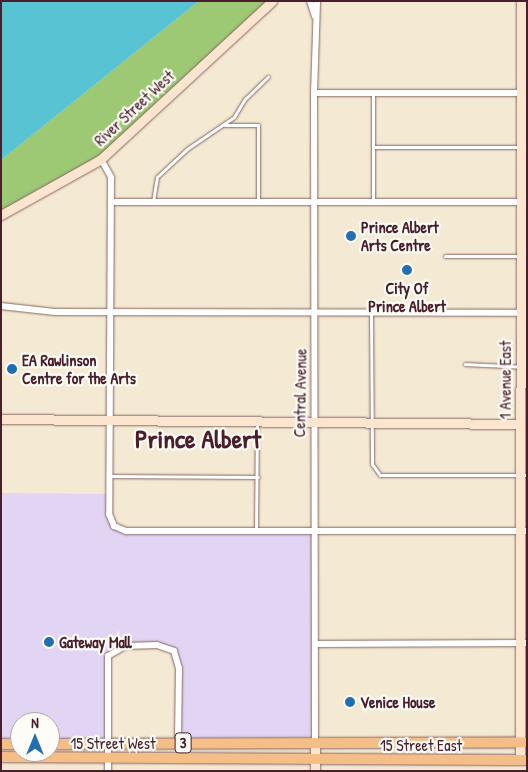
<!DOCTYPE html>
<html>
<head>
<meta charset="utf-8">
<style>
	body { margin:0 }
	#map { position:relative; width:528px; height:772px; overflow:hidden; background:#f4e9d2; font-family:"Patrick Hand",sans-serif }
	div>[style] { position:absolute }
	.built>* { inset:0; background:#e2d4f3 }
	.green>* { inset:0; background:#9dc874 }
	.water>* { inset:0; background:#58c3d2 }
	.roads { filter:drop-shadow(0 0 1px #866665) drop-shadow(0 0 1px #866665) }
	.lane>* { height:3px; margin:-1.5px; padding:0 1.5px; transform-origin:1.5px; border-radius:1.5px; background:#fff }
	.street>* { height:6px; margin:-3px; padding:0 3px; transform-origin:3px; border-radius:3px; background:#fff }
	.secondary>* { height:9px; margin:-4.5px; padding:0 4.5px; transform-origin:4.5px; border-radius:4.5px; background:#fbe5cf }
	.primary>* { height:10px; margin:-5px; padding:0 5px; transform-origin:5px; border-radius:5px; background:#f6be87 }
	.dots>* { width:14px; height:14px; translate:-50% -50%; box-sizing:border-box; border:2px solid #fdfcf7; border-radius:50% }
	span { translate:-50% -50%; white-space:nowrap; text-align:center; line-height:1.15; -webkit-text-stroke:4.5px #fdfcf7; paint-order:stroke }
	.shield-label span { padding:1px 4px; background:#fdfcf7; border:1px solid; border-radius:4px; -webkit-text-stroke-width:0 }
	.shield-label { font-size:15px; color:#4a1f2b; font-weight:700 }
	.street-label { font-size:16px; color:#4a1f2b }
	.poi-label { font-size:16px; color:#4a1f2b; font-weight:700 }
	.left { translate:0 -50%; text-align:left }
	.town-label { font-size:26px; color:#4a1f2b; font-weight:700 }
	.frame { position:absolute; inset:0; border:2px solid #4a1f2b; pointer-events:none }
	.north { position:absolute; left:10px; top:712px; width:50px; height:50px; box-sizing:border-box; background:#fdfcf7; border:1px solid #b5a4a5; border-radius:50%; rotate:0deg; font-size:14px; font-weight:700; line-height:20px; text-align:center; color:#4a1f2b }
	.north::after { content:''; display:block; margin:auto; width:18px; height:22px; background:#1f6fb2; clip-path:polygon(50% 0,100% 100%,50% 72%,0 100%) }
</style>
</head>
<body>
<div id="map">
	<div class="built">
		<div style="clip-path:polygon(1px 493px,109px 494px,109px 514px,120px 529px,314px 531px,315px 742px,178px 743px,179px 667px,174px 651px,157px 645px,125px 646px,108px 656px,108px 744px,50px 744px,50px 722px,20px 722px,20px 745px,1px 745px)"></div>
	</div>
	<div class="green">
		<div style="clip-path:polygon(199px 1px,273px 1px,107px 158px,1px 213px,1px 160px)"></div>
	</div>
	<div class="water">
		<div style="clip-path:polygon(1px 1px,199px 1px,1px 160px)"></div>
	</div>
	<div class="roads">
		<div class="lane">
			<div style="left:373px;top:94px;width:107px;rotate:90deg"></div>
			<div style="left:225px;top:125px;width:33px"></div>
			<div style="left:258px;top:125px;width:76px;rotate:90deg"></div>
			<div style="left:374px;top:147px;width:153px"></div>
			<div style="left:153px;top:202px;width:25px;rotate:-81deg"></div>
			<div style="left:157px;top:177px;width:41px;rotate:-43deg"></div>
			<div style="left:187px;top:149px;width:57px;rotate:-34.2deg"></div>
			<div style="left:234px;top:117px;width:21px;rotate:-59deg"></div>
			<div style="left:245px;top:99px;width:32px;rotate:-44deg"></div>
			<div style="left:445px;top:256px;width:82px"></div>
			<div style="left:371px;top:313px;width:151px;rotate:89.6deg"></div>
			<div style="left:372px;top:464px;width:14px;rotate:54deg"></div>
			<div style="left:380px;top:475px;width:147px"></div>
			<div style="left:465px;top:364px;width:62px;rotate:2.8deg"></div>
			<div style="left:109px;top:476px;width:149px;rotate:0.4deg"></div>
			<div style="left:256px;top:531px;width:109px;rotate:-89.5deg"></div>
		</div>
		<div class="street">
			<div style="left:310px;top:1px;width:16px;rotate:72deg"></div>
			<div style="left:314px;top:93px;width:213px"></div>
			<div style="left:101px;top:159px;width:21px;rotate:61deg"></div>
			<div style="left:111px;top:177px;width:337px;rotate:90.3deg"></div>
			<div style="left:109px;top:514px;width:13px;rotate:67deg"></div>
			<div style="left:114px;top:526px;width:13px;rotate:23deg"></div>
			<div style="left:126px;top:531px;width:401px"></div>
			<div style="left:111px;top:202px;width:416px"></div>
			<div style="left:1px;top:306px;width:54px;rotate:6.3deg"></div>
			<div style="left:55px;top:312px;width:472px;rotate:0.1deg"></div>
			<div style="left:315px;top:644px;width:212px;rotate:-0.3deg"></div>
			<div style="left:315px;top:742px;width:649px;rotate:-90.09deg"></div>
			<div style="left:314px;top:93px;width:92px;rotate:-88.1deg"></div>
			<div style="left:108px;top:771px;width:115px;rotate:-90deg"></div>
			<div style="left:108px;top:656px;width:20px;rotate:-30deg"></div>
			<div style="left:125px;top:646px;width:32px;rotate:-2deg"></div>
			<div style="left:157px;top:645px;width:18px;rotate:19deg"></div>
			<div style="left:174px;top:651px;width:18px;rotate:74deg"></div>
			<div style="left:179px;top:668px;width:75px;rotate:90.8deg"></div>
		</div>
		<div class="secondary">
			<div style="left:1px;top:215px;width:115px;rotate:-29.2deg"></div>
			<div style="left:101px;top:159px;width:233px;rotate:-42.7deg"></div>
			<div style="left:1px;top:419px;width:519px;rotate:0.55deg"></div>
			<div style="left:520px;top:760px;width:759px;rotate:-89.92deg"></div>
			<div style="left:315px;top:771px;width:29px;rotate:-90deg"></div>
		</div>
		<div class="primary">
			<div style="left:1px;top:744px;width:19px"></div>
			<div style="left:50px;top:744px;width:477px;rotate:-0.2deg"></div>
			<div style="left:1px;top:757px;width:526px;rotate:0.33deg"></div>
		</div>
	</div>
	<div class="dots">
		<div style="left:351px;top:236px;background:#1f6fb2"></div>
		<div style="left:407px;top:270px;background:#1f6fb2"></div>
		<div style="left:12px;top:369px;background:#1f6fb2"></div>
		<div style="left:49px;top:642px;background:#1f6fb2"></div>
		<div style="left:350px;top:702px;background:#1f6fb2"></div>
	</div>
	<div class="shield-label">
		<span style="left:183px;top:743px">3</span>
	</div>
	<div class="street-label">
		<span style="left:134px;top:108px;rotate:-43deg">River Street West</span>
		<span style="left:505px;top:380px;rotate:-90deg">1 Avenue East</span>
		<span style="left:300px;top:393px;rotate:-89deg">Central Avenue</span>
		<span style="left:113px;top:743px">15 Street West</span>
		<span style="left:421px;top:745px">15 Street East</span>
	</div>
	<div class="poi-label">
		<span class="left" style="left:361px;top:236px">Prince Albert<br>Arts Centre</span>
		<span style="left:407px;top:297px">City Of<br>Prince Albert</span>
		<span class="left" style="left:22px;top:369px">EA Rawlinson<br>Centre for the Arts</span>
		<span class="left" style="left:59px;top:642px">Gateway Mall</span>
		<span class="left" style="left:360px;top:702px">Venice House</span>
	</div>
	<div class="town-label">
		<span style="left:198px;top:439px">Prince Albert</span>
	</div>
	<div class="frame"></div>
	<div class="north">N</div>
</div>
</body>
</html>
